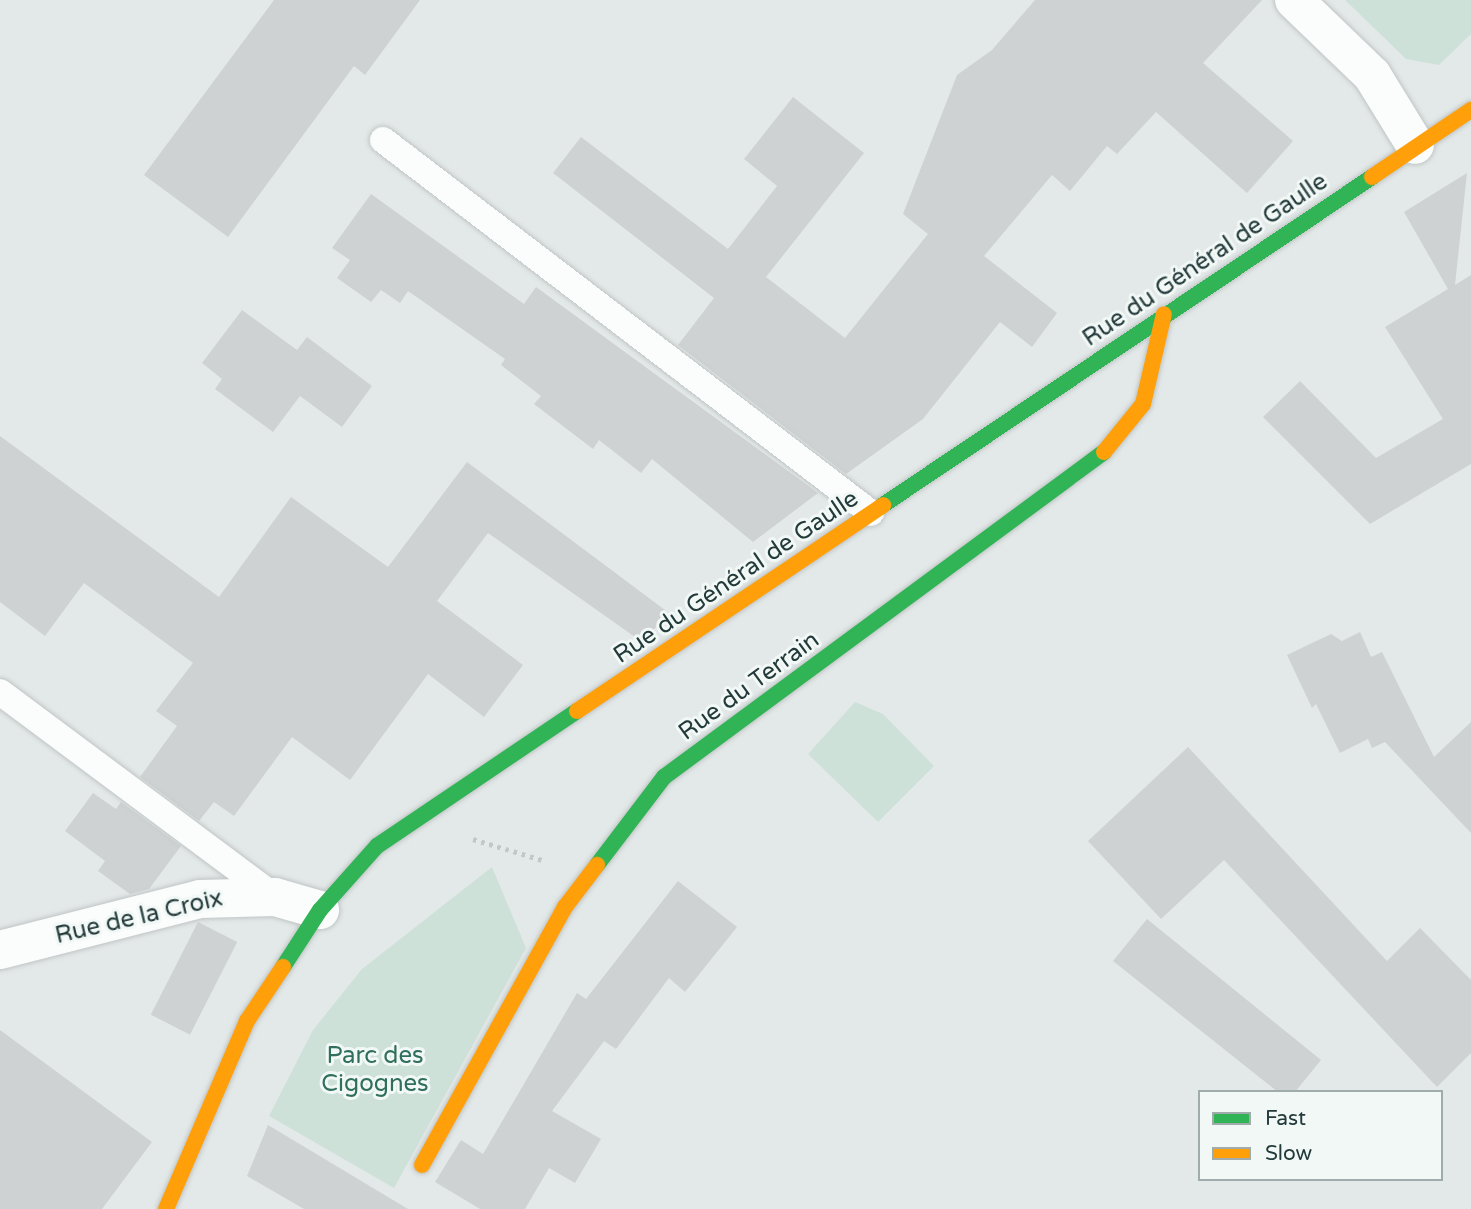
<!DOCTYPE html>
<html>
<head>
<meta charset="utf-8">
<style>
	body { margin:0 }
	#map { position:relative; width:1471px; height:1209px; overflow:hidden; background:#e3e9e8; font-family:"Varela Round",sans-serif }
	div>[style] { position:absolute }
	.green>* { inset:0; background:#cde1d9 }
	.building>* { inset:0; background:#ced2d2; transform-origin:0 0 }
	.path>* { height:4.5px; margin-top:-2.25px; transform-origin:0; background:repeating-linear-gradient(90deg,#c0c9c8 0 3.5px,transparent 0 8.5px) }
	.roads { filter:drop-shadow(0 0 2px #c0c5c5) drop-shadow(0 0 2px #c0c5c5) }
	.lane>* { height:26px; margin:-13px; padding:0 13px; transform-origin:13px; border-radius:13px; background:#fbfcfc }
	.street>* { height:38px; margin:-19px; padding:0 19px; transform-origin:19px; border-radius:19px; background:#fbfcfc }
	.fast>* { height:16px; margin:-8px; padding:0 8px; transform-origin:8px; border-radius:8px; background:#30b455 }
	.slow>* { height:16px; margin:-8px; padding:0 8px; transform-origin:8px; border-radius:8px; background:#ff9f0a }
	span { translate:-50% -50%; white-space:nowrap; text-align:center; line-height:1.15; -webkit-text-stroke:6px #f1f8f6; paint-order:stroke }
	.street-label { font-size:24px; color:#233a3a }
	.park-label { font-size:24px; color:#2f6f5b }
	.legend { position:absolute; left:1198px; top:1090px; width:245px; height:91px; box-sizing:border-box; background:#f1f8f6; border:2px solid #9facab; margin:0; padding:9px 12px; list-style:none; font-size:21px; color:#233a3a }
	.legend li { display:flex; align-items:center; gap:14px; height:35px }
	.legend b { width:35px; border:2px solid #9facab }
</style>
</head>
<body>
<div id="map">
	<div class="green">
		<div style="clip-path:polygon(1345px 0,1471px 0,1471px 34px,1439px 65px,1406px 59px)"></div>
		<div style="clip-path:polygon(855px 702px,883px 714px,934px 766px,878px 822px,808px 754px)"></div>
		<div style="clip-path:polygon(492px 867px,526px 948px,394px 1188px,269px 1116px,313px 1030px,362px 969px)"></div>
	</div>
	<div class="building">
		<div style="clip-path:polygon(274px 0,420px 0,365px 75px,354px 66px,228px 237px,144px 175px)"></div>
		<div style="clip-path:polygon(1035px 0,1262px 0,1203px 63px,1293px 141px,1247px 193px,1156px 112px,1117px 154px,1107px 146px,1070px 191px,1052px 175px,984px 256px,1057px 313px,1032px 347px,1000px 322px,923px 419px,846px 474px,678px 345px,714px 298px,553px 173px,581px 137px,728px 249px,777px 186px,744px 159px,793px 97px,864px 153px,766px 277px,845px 338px,928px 234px,903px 214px,957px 75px,992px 50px)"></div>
		<div style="clip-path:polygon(1467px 173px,1455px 285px,1471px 275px,1471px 464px,1370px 524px,1263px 417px,1300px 381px,1376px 458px,1443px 419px,1385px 327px,1448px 289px,1404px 212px)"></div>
		<div style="clip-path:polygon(371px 194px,524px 304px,536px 287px,818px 493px,753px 542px,652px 459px,641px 473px,599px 440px,593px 449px,534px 404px,541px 396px,501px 365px,505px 359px,408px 291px,400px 303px,381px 290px,371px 302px,337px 278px,350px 260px,332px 248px)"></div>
		<div style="clip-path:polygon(242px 310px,297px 350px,307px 337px,372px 386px,342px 427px,300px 396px,273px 432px,215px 389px,222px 379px,202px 363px)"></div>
		<div style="clip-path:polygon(0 436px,219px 597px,291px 497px,388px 567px,467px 462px,669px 613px,642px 642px,488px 533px,437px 601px,523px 665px,484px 717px,428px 674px,350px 780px,292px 737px,234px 816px,214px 802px,199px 821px,140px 777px,177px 726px,156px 711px,193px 663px,84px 583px,45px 636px,0 602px)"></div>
		<div style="clip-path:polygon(1360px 632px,1371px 657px,1382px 652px,1434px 757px,1471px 722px,1471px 833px,1385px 742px,1372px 748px,1368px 739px,1340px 753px,1316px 704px,1312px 708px,1287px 655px,1331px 634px,1342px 641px)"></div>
		<div style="clip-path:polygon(1188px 747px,1387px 961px,1420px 928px,1471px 980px,1471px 1053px,1437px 1087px,1224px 860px,1161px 919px,1088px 841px)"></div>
		<div style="clip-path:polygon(93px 793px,116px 809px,121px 802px,181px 846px,149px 889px,130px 894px,98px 871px,105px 861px,65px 831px)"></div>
		<div style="clip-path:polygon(678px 881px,737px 927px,685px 992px,669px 978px,616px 1049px,604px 1041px,552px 1111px,601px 1139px,575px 1183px,549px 1168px,525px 1209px,480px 1209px,435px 1182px,461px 1140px,483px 1154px,577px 993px,586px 999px)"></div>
		<div style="clip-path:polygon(1147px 919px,1321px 1060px,1295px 1092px,1278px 1092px,1113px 961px)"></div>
		<div style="left:198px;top:922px;width:44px;height:104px;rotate:27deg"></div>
		<div style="clip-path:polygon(0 1030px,152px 1142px,102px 1209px,0 1209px)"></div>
		<div style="clip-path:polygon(268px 1125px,408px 1209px,304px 1209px,247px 1176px)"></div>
	</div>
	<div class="path">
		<div style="left:473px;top:839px;width:72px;rotate:16.9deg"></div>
	</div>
	<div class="roads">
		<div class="lane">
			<div style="left:383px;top:140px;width:614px;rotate:37.39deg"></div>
			<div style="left:0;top:692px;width:343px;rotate:36.7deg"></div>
		</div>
		<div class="street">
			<div style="left:1294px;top:0;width:108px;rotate:43.9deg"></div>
			<div style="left:1372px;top:75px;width:82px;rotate:58.4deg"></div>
			<div style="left:0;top:950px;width:206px;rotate:-14.3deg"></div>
			<div style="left:200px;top:899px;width:75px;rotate:-1.5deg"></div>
			<div style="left:275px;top:897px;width:47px;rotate:16.1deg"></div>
		</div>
		<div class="fast">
			<div style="left:883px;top:505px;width:589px;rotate:-33.85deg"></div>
			<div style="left:597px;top:865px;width:111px;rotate:-52.7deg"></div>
			<div style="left:664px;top:777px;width:547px;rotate:-36.45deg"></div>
			<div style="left:283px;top:967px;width:68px;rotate:-57deg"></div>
			<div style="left:320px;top:910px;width:86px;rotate:-48.3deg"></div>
			<div style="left:377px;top:846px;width:241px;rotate:-34deg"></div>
		</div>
		<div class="slow">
			<div style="left:1372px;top:177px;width:120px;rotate:-34.1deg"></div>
			<div style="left:1104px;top:452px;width:62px;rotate:-50.9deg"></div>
			<div style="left:1143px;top:404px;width:92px;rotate:-76.9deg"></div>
			<div style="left:577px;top:711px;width:369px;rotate:-33.9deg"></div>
			<div style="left:422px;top:1165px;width:295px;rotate:-61deg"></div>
			<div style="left:565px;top:907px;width:53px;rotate:-52.7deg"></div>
			<div style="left:166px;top:1209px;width:205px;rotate:-66.7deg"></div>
			<div style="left:247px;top:1021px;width:65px;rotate:-56.3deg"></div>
		</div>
	</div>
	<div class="street-label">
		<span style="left:1205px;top:260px;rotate:-34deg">Rue du Général de Gaulle</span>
		<span style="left:736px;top:577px;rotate:-34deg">Rue du Général de Gaulle</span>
		<span style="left:749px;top:686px;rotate:-36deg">Rue du Terrain</span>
		<span style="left:139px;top:917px;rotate:-13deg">Rue de la Croix</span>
	</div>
	<div class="park-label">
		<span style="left:375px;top:1070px">Parc des<br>Cigognes</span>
	</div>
	<ul class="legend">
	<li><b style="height:9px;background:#30b455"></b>Fast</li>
	<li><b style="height:9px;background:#ff9f0a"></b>Slow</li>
	</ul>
</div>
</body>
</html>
